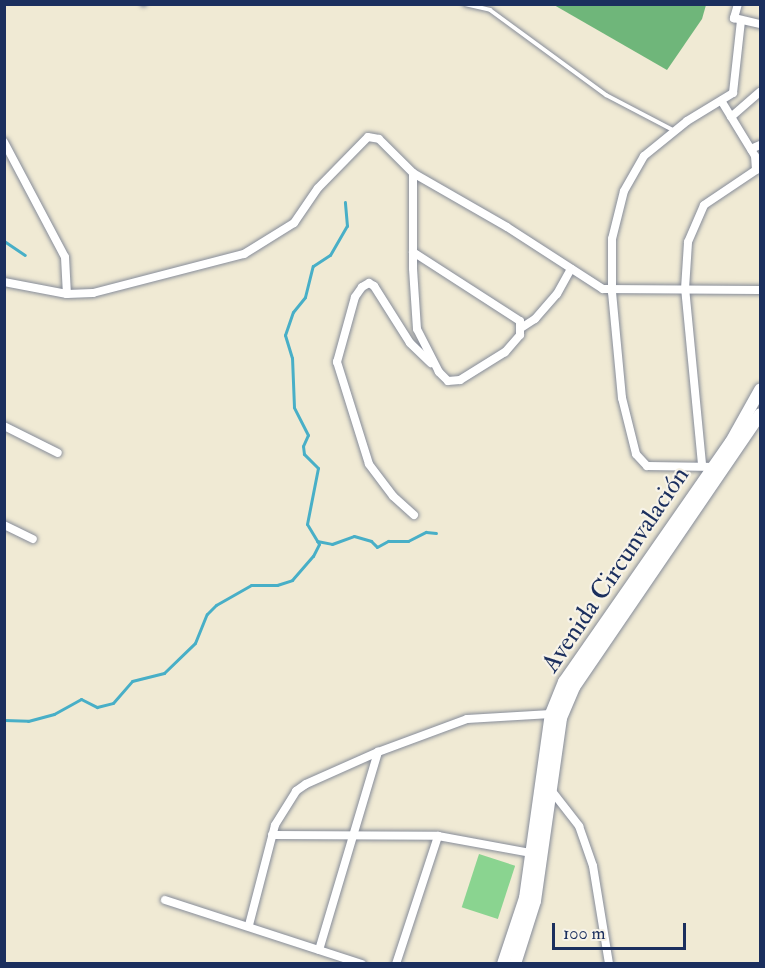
<!DOCTYPE html>
<html>
<head>
<meta charset="utf-8">
<style>
	body { margin:0 }
	#map { position:relative; width:765px; height:968px; overflow:hidden; background:#f0ead4; font-family:"IM FELL Double Pica",serif }
	div>[style] { position:absolute }
	.green>* { inset:0; background:#8ad490; transform-origin:0 0 }
	.forest>* { inset:0; background:#6fb67a }
	.stream>* { height:3px; margin:-1.5px; padding:0 1.5px; transform-origin:1.5px; border-radius:1.5px; background:#48afc7 }
	.roads { filter:drop-shadow(0 0 2px #868c99) drop-shadow(0 0 2px #868c99) }
	.lane>* { height:4px; margin:-2px; padding:0 2px; transform-origin:2px; border-radius:2px; background:#fff }
	.street>* { height:8px; margin:-4px; padding:0 4px; transform-origin:4px; border-radius:4px; background:#fff }
	.primary>* { height:12px; margin:-6px; padding:0 6px; transform-origin:6px; border-radius:6px; background:#fff }
	span { translate:-50% -50%; white-space:nowrap; text-align:center; line-height:1.15; -webkit-text-stroke:4.5px #f7f3e8; paint-order:stroke }
	.street-label { font-size:26px; color:#1b2f5e }
	.frame { position:absolute; inset:0; border:6px solid #1b2f5e; pointer-events:none }
	.scale { position:absolute; left:552px; top:923px; width:134px; height:27px; box-sizing:border-box; border:3px solid #1b2f5e; border-top:0; padding-left:8px; font-size:18px; line-height:21px; white-space:nowrap; color:#1b2f5e; -webkit-text-stroke:4px #f7f3e8; paint-order:stroke }
</style>
</head>
<body>
<div id="map">
	<div class="green">
		<div style="left:479px;top:854px;width:38px;height:56px;rotate:18deg"></div>
	</div>
	<div class="forest">
		<div style="clip-path:polygon(554px 5px,706px 5px,702px 19px,667px 70px)"></div>
	</div>
	<div class="stream">
		<div style="left:4px;top:241px;width:25px;rotate:34deg"></div>
		<div style="left:317px;top:541px;width:15px;rotate:11deg"></div>
		<div style="left:332px;top:544px;width:23px;rotate:-20deg"></div>
		<div style="left:354px;top:536px;width:18px;rotate:16deg"></div>
		<div style="left:371px;top:541px;width:8px;rotate:45deg"></div>
		<div style="left:377px;top:547px;width:13px;rotate:-29deg"></div>
		<div style="left:388px;top:541px;width:20px"></div>
		<div style="left:408px;top:541px;width:20px;rotate:-27deg"></div>
		<div style="left:426px;top:532px;width:10px;rotate:6deg"></div>
		<div style="left:4px;top:720px;width:24px;rotate:2deg"></div>
		<div style="left:28px;top:721px;width:27px;rotate:-15deg"></div>
		<div style="left:54px;top:714px;width:31px;rotate:-29deg"></div>
		<div style="left:81px;top:699px;width:18px;rotate:27deg"></div>
		<div style="left:97px;top:707px;width:16px;rotate:-14deg"></div>
		<div style="left:113px;top:703px;width:29px;rotate:-49deg"></div>
		<div style="left:132px;top:681px;width:33px;rotate:-14deg"></div>
		<div style="left:164px;top:673px;width:43px;rotate:-44.1deg"></div>
		<div style="left:195px;top:643px;width:31px;rotate:-68deg"></div>
		<div style="left:207px;top:614px;width:13px;rotate:-45deg"></div>
		<div style="left:216px;top:605px;width:40px;rotate:-29.7deg"></div>
		<div style="left:251px;top:585px;width:26px"></div>
		<div style="left:277px;top:585px;width:16px;rotate:-18deg"></div>
		<div style="left:292px;top:580px;width:32px;rotate:-49deg"></div>
		<div style="left:313px;top:556px;width:13px;rotate:-63deg"></div>
		<div style="left:319px;top:544px;width:23px;rotate:-121deg"></div>
		<div style="left:307px;top:524px;width:57px;rotate:-78.9deg"></div>
		<div style="left:318px;top:468px;width:20px;rotate:-135deg"></div>
		<div style="left:304px;top:454px;width:8px;rotate:-97deg"></div>
		<div style="left:303px;top:446px;width:12px;rotate:-66deg"></div>
		<div style="left:308px;top:435px;width:31px;rotate:-117deg"></div>
		<div style="left:294px;top:407px;width:49px;rotate:-92.3deg"></div>
		<div style="left:292px;top:358px;width:24px;rotate:-107deg"></div>
		<div style="left:285px;top:335px;width:24px;rotate:-71deg"></div>
		<div style="left:293px;top:312px;width:19px;rotate:-51deg"></div>
		<div style="left:305px;top:297px;width:32px;rotate:-76deg"></div>
		<div style="left:313px;top:266px;width:20px;rotate:-33deg"></div>
		<div style="left:330px;top:255px;width:34px;rotate:-60deg"></div>
		<div style="left:347px;top:226px;width:24px;rotate:-95deg"></div>
	</div>
	<div class="roads">
		<div class="lane">
			<div style="left:143px;top:4px;width:1px"></div>
			<div style="left:465px;top:4px;width:26px;rotate:13deg"></div>
			<div style="left:490px;top:10px;width:144px;rotate:36.2deg"></div>
			<div style="left:606px;top:95px;width:76px;rotate:27.6deg"></div>
		</div>
		<div class="street">
			<div style="left:738px;top:4px;width:15px;rotate:106deg"></div>
			<div style="left:734px;top:18px;width:27px;rotate:13deg"></div>
			<div style="left:731px;top:117px;width:38px;rotate:-41deg"></div>
			<div style="left:4px;top:142px;width:130px;rotate:62.1deg"></div>
			<div style="left:65px;top:257px;width:37px;rotate:87deg"></div>
			<div style="left:751px;top:149px;width:10px;rotate:-24deg"></div>
			<div style="left:413px;top:252px;width:127px;rotate:32.8deg"></div>
			<div style="left:520px;top:321px;width:14px;rotate:90deg"></div>
			<div style="left:520px;top:335px;width:23px;rotate:131deg"></div>
			<div style="left:505px;top:352px;width:53px;rotate:148.1deg"></div>
			<div style="left:460px;top:380px;width:12px;rotate:175deg"></div>
			<div style="left:448px;top:381px;width:13px;rotate:-135deg"></div>
			<div style="left:439px;top:372px;width:48px;rotate:-117.1deg"></div>
			<div style="left:417px;top:329px;width:61px;rotate:-93.8deg"></div>
			<div style="left:413px;top:268px;width:95px;rotate:-90deg"></div>
			<div style="left:4px;top:282px;width:64px;rotate:10.8deg"></div>
			<div style="left:67px;top:294px;width:26px;rotate:-2deg"></div>
			<div style="left:93px;top:293px;width:156px;rotate:-14.5deg"></div>
			<div style="left:244px;top:254px;width:59px;rotate:-31.8deg"></div>
			<div style="left:294px;top:223px;width:42px;rotate:-55.6deg"></div>
			<div style="left:318px;top:188px;width:71px;rotate:-45.6deg"></div>
			<div style="left:368px;top:137px;width:11px;rotate:10deg"></div>
			<div style="left:379px;top:139px;width:48px;rotate:45deg"></div>
			<div style="left:413px;top:173px;width:108px;rotate:29.9deg"></div>
			<div style="left:507px;top:227px;width:114px;rotate:32.9deg"></div>
			<div style="left:603px;top:289px;width:157px;rotate:0.4deg"></div>
			<div style="left:521px;top:328px;width:17px;rotate:-33deg"></div>
			<div style="left:535px;top:319px;width:33px;rotate:-49deg"></div>
			<div style="left:557px;top:294px;width:29px;rotate:-61deg"></div>
			<div style="left:4px;top:426px;width:60px;rotate:26.6deg"></div>
			<div style="left:702px;top:464px;width:176px;rotate:-95.5deg"></div>
			<div style="left:685px;top:289px;width:47px;rotate:-86.3deg"></div>
			<div style="left:688px;top:242px;width:40px;rotate:-66.6deg"></div>
			<div style="left:704px;top:205px;width:63px;rotate:-33.9deg"></div>
			<div style="left:756px;top:170px;width:14px;rotate:-94deg"></div>
			<div style="left:755px;top:156px;width:63px;rotate:-121.4deg"></div>
			<div style="left:717px;top:467px;width:70px;rotate:-179.2deg"></div>
			<div style="left:647px;top:466px;width:16px;rotate:-133deg"></div>
			<div style="left:636px;top:454px;width:58px;rotate:-104deg"></div>
			<div style="left:622px;top:398px;width:106px;rotate:-95.4deg"></div>
			<div style="left:612px;top:292px;width:53px;rotate:-90deg"></div>
			<div style="left:612px;top:239px;width:49px;rotate:-76deg"></div>
			<div style="left:624px;top:191px;width:40px;rotate:-60.3deg"></div>
			<div style="left:644px;top:156px;width:55px;rotate:-39.1deg"></div>
			<div style="left:687px;top:121px;width:54px;rotate:-31.3deg"></div>
			<div style="left:733px;top:93px;width:73px;rotate:-83.7deg"></div>
			<div style="left:414px;top:515px;width:28px;rotate:-138deg"></div>
			<div style="left:393px;top:496px;width:40px;rotate:-127deg"></div>
			<div style="left:369px;top:464px;width:107px;rotate:-107.4deg"></div>
			<div style="left:337px;top:362px;width:67px;rotate:-74.5deg"></div>
			<div style="left:355px;top:297px;width:12px;rotate:-55deg"></div>
			<div style="left:362px;top:287px;width:8px;rotate:-30deg"></div>
			<div style="left:369px;top:283px;width:6px;rotate:31deg"></div>
			<div style="left:374px;top:286px;width:67px;rotate:57.7deg"></div>
			<div style="left:410px;top:343px;width:29px;rotate:44deg"></div>
			<div style="left:4px;top:525px;width:32px;rotate:26deg"></div>
			<div style="left:551px;top:790px;width:46px;rotate:52.1deg"></div>
			<div style="left:579px;top:826px;width:42px;rotate:70.7deg"></div>
			<div style="left:593px;top:866px;width:99px;rotate:80.7deg"></div>
			<div style="left:272px;top:835px;width:166px;rotate:0.3deg"></div>
			<div style="left:438px;top:836px;width:95px;rotate:10.4deg"></div>
			<div style="left:165px;top:900px;width:207px;rotate:18deg"></div>
			<div style="left:249px;top:925px;width:103px;rotate:-75.4deg"></div>
			<div style="left:275px;top:825px;width:40px;rotate:-58deg"></div>
			<div style="left:296px;top:791px;width:12px;rotate:-35deg"></div>
			<div style="left:306px;top:784px;width:79px;rotate:-24deg"></div>
			<div style="left:378px;top:752px;width:95px;rotate:-20.3deg"></div>
			<div style="left:467px;top:719px;width:84px;rotate:-3.4deg"></div>
			<div style="left:319px;top:950px;width:207px;rotate:-73.4deg"></div>
			<div style="left:396px;top:964px;width:135px;rotate:-71.8deg"></div>
		</div>
		<div class="primary">
			<div style="left:503px;top:964px;width:70px;rotate:-71.6deg"></div>
			<div style="left:525px;top:898px;width:186px;rotate:-82deg"></div>
			<div style="left:551px;top:714px;width:35px;rotate:-68deg"></div>
			<div style="left:564px;top:682px;width:292px;rotate:-55.2deg"></div>
			<div style="left:731px;top:442px;width:60px;rotate:-60.9deg"></div>
			<div style="left:515px;top:964px;width:66px;rotate:-72.4deg"></div>
			<div style="left:535px;top:901px;width:185px;rotate:-81.9deg"></div>
			<div style="left:561px;top:718px;width:34px;rotate:-67deg"></div>
			<div style="left:574px;top:687px;width:330px;rotate:-55.7deg"></div>
		</div>
	</div>
	<div class="street-label">
		<span style="left:616px;top:570px;rotate:-56deg">Avenida Circunvalación</span>
	</div>
	<div class="frame"></div>
	<div class="scale">100 m</div>
</div>
</body>
</html>
